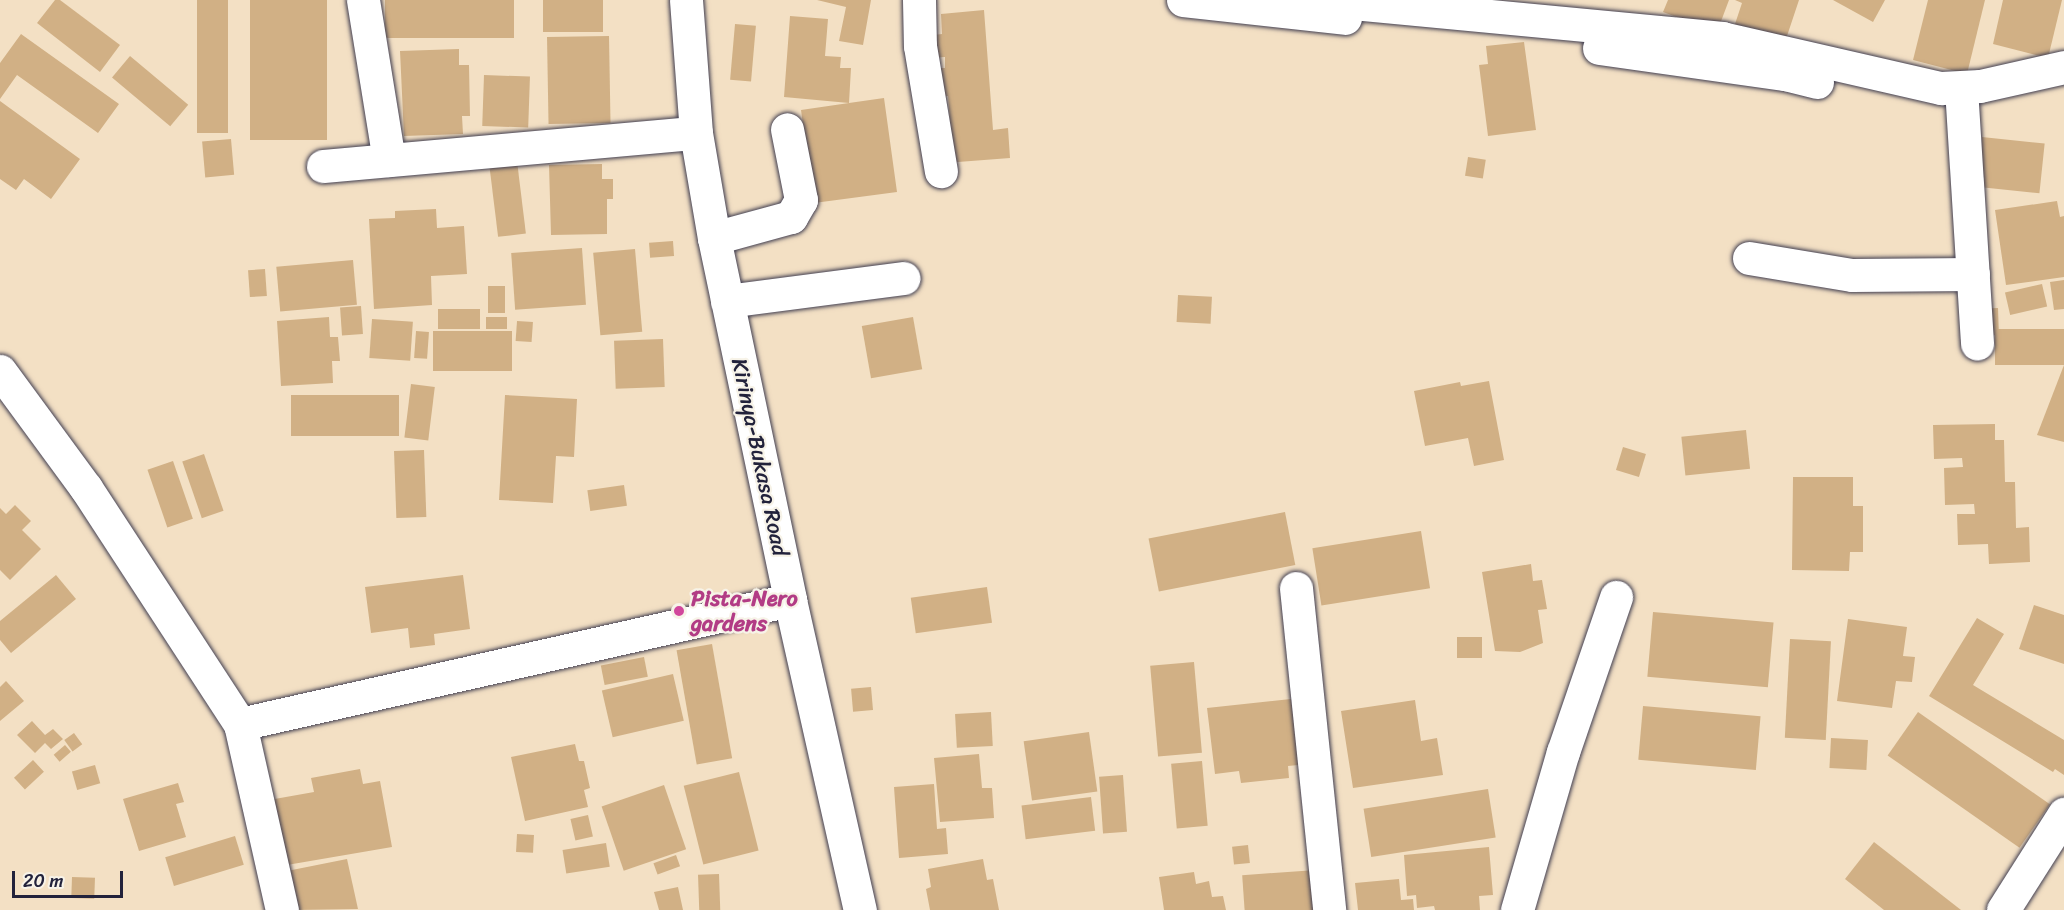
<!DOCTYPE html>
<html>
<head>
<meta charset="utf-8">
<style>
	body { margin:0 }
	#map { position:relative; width:2064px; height:910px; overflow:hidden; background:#f3e0c4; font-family:Sriracha,sans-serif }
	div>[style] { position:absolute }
	.building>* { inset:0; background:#d1b085; transform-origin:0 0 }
	.roads { filter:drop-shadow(0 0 2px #413e50) drop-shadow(0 0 2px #413e50) }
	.minor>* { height:33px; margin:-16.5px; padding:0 16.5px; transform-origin:16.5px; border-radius:16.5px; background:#fff }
	.dots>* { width:16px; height:16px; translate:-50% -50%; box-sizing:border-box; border:3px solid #f7f3e8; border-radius:50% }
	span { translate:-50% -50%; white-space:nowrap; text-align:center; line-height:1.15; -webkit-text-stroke:4.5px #f7f3e8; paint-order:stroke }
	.street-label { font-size:22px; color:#22223b }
	.hotel-label { font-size:22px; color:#b23c85; font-weight:700 }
	.left { translate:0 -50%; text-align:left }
	.scale { position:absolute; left:12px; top:871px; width:111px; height:27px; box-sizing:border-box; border:3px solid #22223b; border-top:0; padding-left:8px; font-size:18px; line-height:21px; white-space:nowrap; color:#22223b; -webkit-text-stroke:4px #f7f3e8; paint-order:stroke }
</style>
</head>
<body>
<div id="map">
	<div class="building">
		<div style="clip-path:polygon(55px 0,60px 0,120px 45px,100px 72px,37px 23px)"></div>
		<div style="left:197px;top:0;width:31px;height:133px"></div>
		<div style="left:250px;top:0;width:77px;height:140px"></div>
		<div style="left:385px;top:0;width:129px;height:38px"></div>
		<div style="left:543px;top:0;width:60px;height:32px"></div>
		<div style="clip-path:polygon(817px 0,871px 0,863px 45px,839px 41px,846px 7px)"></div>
		<div style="clip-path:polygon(1668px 0,1729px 0,1717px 32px,1663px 12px)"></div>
		<div style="clip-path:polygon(1735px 0,1799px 0,1784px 45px,1734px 27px,1742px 3px)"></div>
		<div style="clip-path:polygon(1833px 0,1885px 0,1873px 22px)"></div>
		<div style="clip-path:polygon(1928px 0,1985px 0,1967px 74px,1913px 60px)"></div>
		<div style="clip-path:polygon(2003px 0,2062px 0,2048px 58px,1993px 44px)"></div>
		<div style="clip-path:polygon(984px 10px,993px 130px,1008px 128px,1010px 158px,945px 163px,951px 133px,948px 96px,938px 97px,935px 68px,945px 68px,945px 57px,927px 58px,925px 36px,942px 34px,941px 14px)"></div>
		<div style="clip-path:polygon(790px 16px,828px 19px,825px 56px,841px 57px,840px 68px,851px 68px,849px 103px,884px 98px,897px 192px,814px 203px,801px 110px,849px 103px,784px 97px)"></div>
		<div style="left:735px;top:24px;width:21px;height:56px;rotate:5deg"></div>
		<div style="clip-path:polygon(21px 34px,119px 104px,98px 133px,17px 75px,0 99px,0 63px)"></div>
		<div style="left:609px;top:36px;width:87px;height:62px;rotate:89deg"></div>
		<div style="clip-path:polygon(1524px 42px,1536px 130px,1488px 136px,1479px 65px,1488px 64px,1486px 46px)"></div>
		<div style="clip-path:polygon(459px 49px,459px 65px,469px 65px,470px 116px,462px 116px,463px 134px,404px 136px,400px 51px)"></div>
		<div style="left:130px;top:56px;width:76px;height:28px;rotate:40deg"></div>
		<div style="left:484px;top:75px;width:46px;height:51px;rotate:2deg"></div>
		<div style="clip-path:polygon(0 101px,80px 159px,51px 199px,24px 179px,16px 190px,0 179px)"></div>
		<div style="left:1982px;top:137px;width:63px;height:50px;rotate:6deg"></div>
		<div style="left:231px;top:139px;width:36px;height:29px;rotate:85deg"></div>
		<div style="left:1468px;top:157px;width:18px;height:19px;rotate:9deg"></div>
		<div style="left:517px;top:161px;width:73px;height:28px;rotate:83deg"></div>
		<div style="clip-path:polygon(602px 164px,602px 179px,613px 179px,613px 199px,607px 199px,607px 234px,551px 235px,549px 165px)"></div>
		<div style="clip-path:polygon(2057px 201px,2060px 217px,2064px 216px,2064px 277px,2006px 285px,1995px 210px)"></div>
		<div style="clip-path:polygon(436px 209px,437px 228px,464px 226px,467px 274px,431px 276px,432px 305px,374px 309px,369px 219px,395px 218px,395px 211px)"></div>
		<div style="left:673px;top:241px;width:15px;height:24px;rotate:86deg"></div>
		<div style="left:582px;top:248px;width:57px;height:71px;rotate:86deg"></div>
		<div style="left:635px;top:249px;width:83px;height:42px;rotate:85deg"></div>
		<div style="left:353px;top:260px;width:45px;height:77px;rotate:85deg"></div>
		<div style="left:265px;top:269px;width:27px;height:17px;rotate:86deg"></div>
		<div style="clip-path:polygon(2064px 280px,2064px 309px,2054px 310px,2050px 282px)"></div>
		<div style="left:2042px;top:284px;width:23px;height:38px;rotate:77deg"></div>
		<div style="left:488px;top:286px;width:17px;height:27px"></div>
		<div style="left:1178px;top:295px;width:34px;height:27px;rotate:3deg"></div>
		<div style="left:361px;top:306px;width:28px;height:21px;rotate:86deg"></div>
		<div style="left:1998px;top:308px;width:27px;height:14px;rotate:88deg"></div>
		<div style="left:438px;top:309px;width:42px;height:20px"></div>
		<div style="clip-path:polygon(329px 317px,330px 337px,338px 337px,340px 361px,332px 361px,333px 383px,281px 386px,277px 321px)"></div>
		<div style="left:486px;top:317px;width:21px;height:12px"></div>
		<div style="left:913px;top:317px;width:53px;height:52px;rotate:80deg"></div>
		<div style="left:372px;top:319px;width:41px;height:39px;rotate:4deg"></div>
		<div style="left:517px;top:321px;width:16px;height:20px;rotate:4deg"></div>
		<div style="left:2064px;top:329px;width:36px;height:69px;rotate:90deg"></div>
		<div style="left:416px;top:331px;width:13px;height:27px;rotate:4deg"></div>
		<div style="left:433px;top:331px;width:79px;height:40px"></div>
		<div style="left:663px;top:339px;width:48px;height:49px;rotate:88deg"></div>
		<div style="clip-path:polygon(2064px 365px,2064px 442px,2037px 435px)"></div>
		<div style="clip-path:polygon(1489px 381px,1504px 460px,1474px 466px,1468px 438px,1425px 446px,1414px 391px,1460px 382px,1461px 386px)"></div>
		<div style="left:411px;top:384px;width:24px;height:54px;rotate:7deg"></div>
		<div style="left:291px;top:395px;width:108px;height:41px"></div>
		<div style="clip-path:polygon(505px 395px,577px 399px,574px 457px,556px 456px,553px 503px,499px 500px)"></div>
		<div style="clip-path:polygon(1995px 424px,1995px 440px,2004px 440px,2005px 482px,2015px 482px,2016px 528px,2029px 527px,2030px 562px,1989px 564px,1988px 544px,1958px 545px,1957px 514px,1975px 514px,1974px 504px,1945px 505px,1944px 468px,1963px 467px,1962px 458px,1934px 459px,1933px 425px)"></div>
		<div style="left:1746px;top:430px;width:39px;height:65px;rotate:84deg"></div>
		<div style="left:1623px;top:447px;width:24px;height:24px;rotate:17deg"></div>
		<div style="left:424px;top:450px;width:67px;height:30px;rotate:88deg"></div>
		<div style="left:204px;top:454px;width:60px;height:23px;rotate:71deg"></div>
		<div style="left:173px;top:461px;width:61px;height:27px;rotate:71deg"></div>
		<div style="clip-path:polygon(1793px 477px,1853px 477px,1853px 506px,1863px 506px,1863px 552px,1850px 552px,1849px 571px,1792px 570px)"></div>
		<div style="left:624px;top:485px;width:21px;height:37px;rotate:82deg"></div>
		<div style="clip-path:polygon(15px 505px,31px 521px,22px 530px,41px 549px,10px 580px,0 570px,0 508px,6px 514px)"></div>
		<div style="left:1285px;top:512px;width:54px;height:139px;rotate:79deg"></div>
		<div style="left:1421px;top:531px;width:58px;height:110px;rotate:81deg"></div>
		<div style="clip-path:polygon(1531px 564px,1533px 581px,1542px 580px,1547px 609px,1538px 610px,1543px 643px,1520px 652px,1495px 651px,1482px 572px)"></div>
		<div style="clip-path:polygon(56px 575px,76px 599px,11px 653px,0 640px,0 621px)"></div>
		<div style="clip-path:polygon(463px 575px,470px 629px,434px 634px,435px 645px,410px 648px,408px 628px,371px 633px,365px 587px)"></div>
		<div style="left:987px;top:587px;width:36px;height:77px;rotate:82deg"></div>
		<div style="clip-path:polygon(2034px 605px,2064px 615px,2064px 664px,2019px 649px)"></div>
		<div style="left:1653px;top:612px;width:121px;height:65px;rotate:5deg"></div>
		<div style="clip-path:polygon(1977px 618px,2004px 634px,1973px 685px,2064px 740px,2064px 775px,2055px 769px,2053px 772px,1929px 696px)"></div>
		<div style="clip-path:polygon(1848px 619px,1907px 627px,1903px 656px,1915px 657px,1912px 682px,1896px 681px,1892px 708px,1837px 701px)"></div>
		<div style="left:1457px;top:637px;width:25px;height:21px"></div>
		<div style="left:1790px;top:639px;width:41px;height:99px;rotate:3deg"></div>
		<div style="left:712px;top:644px;width:116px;height:36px;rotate:80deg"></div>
		<div style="left:644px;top:657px;width:20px;height:44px;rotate:79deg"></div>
		<div style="left:1194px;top:662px;width:91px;height:44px;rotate:85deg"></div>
		<div style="left:673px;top:674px;width:48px;height:73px;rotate:77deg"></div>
		<div style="clip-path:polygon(6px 681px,24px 701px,0 721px,0 687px)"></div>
		<div style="left:871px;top:687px;width:23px;height:20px;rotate:85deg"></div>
		<div style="clip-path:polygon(1300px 698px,1308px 764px,1288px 766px,1289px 778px,1241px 783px,1239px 771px,1215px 774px,1207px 708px)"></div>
		<div style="clip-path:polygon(1415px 700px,1421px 741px,1437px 738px,1443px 775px,1353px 788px,1341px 711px)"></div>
		<div style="left:1643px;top:706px;width:118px;height:54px;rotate:5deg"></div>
		<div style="left:991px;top:712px;width:34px;height:36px;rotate:87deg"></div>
		<div style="left:1918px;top:712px;width:161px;height:53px;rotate:35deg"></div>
		<div style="clip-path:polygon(32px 721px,45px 735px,53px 729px,63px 739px,51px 749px,45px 743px,35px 753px,17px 735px)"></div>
		<div style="left:1089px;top:732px;width:60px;height:66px;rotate:82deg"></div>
		<div style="left:74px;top:733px;width:14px;height:12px;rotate:54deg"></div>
		<div style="left:1831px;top:738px;width:37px;height:30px;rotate:3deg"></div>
		<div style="clip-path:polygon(575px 744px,579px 761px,584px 761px,590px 788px,584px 790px,588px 807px,525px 821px,511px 757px)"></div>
		<div style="left:65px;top:745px;width:9px;height:15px;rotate:49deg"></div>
		<div style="clip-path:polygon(979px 754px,982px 788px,992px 788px,994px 818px,940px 822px,934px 758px)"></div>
		<div style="left:33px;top:760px;width:16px;height:26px;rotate:47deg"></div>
		<div style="left:1202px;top:761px;width:65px;height:31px;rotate:85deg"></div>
		<div style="left:95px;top:765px;width:19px;height:24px;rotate:74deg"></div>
		<div style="clip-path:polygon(360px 769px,363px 784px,380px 781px,392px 847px,281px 866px,269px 800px,314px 792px,311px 778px)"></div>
		<div style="left:739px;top:772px;width:81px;height:57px;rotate:76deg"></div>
		<div style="left:1123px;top:775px;width:57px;height:24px;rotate:86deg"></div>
		<div style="clip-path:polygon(178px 783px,184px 802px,176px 804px,186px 837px,139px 851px,123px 799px)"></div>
		<div style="clip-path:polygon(934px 784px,937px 829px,946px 828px,948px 854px,899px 858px,894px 787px)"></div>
		<div style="left:664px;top:785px;width:68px;height:66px;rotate:71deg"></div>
		<div style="left:1488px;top:789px;width:49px;height:126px;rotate:81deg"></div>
		<div style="left:1091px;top:797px;width:34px;height:70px;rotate:83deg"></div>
		<div style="left:588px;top:815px;width:22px;height:18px;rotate:77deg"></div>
		<div style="left:517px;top:834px;width:17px;height:18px;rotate:3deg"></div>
		<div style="left:235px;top:836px;width:30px;height:73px;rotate:73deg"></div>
		<div style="clip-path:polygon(1874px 842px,1961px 910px,1884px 910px,1845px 879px)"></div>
		<div style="left:606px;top:843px;width:24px;height:44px;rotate:81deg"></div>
		<div style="left:1248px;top:845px;width:18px;height:16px;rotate:84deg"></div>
		<div style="clip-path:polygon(1489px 847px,1493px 895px,1479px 896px,1480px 910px,1435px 910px,1434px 906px,1417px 908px,1416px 895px,1407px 896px,1404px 855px)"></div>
		<div style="left:676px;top:855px;width:12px;height:24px;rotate:70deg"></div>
		<div style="clip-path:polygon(347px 859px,358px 909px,295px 910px,287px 871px)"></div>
		<div style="clip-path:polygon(983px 859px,987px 880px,993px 879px,999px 910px,930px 910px,926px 889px,931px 887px,928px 869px)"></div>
		<div style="left:1316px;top:870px;width:40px;height:74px;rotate:86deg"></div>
		<div style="clip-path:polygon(1194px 872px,1196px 884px,1209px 881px,1212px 897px,1223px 896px,1226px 910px,1164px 910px,1159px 877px)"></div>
		<div style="left:719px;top:874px;width:36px;height:21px;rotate:88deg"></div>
		<div style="left:72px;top:877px;width:23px;height:21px;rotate:2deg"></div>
		<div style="clip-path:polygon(1399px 879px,1401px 900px,1413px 899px,1414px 910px,1358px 910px,1355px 883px)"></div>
		<div style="clip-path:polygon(678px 887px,683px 910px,659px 910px,654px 892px)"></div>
	</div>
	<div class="roads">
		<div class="minor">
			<div style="left:363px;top:0;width:162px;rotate:80.8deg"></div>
			<div style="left:686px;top:0;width:133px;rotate:85.7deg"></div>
			<div style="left:696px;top:133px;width:107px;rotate:80.3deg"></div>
			<div style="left:714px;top:238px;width:370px;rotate:78.1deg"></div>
			<div style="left:790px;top:600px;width:318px;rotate:77.3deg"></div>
			<div style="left:919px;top:0;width:46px;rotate:88.8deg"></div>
			<div style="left:920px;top:46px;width:127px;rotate:80.5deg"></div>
			<div style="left:1183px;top:0;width:163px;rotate:6.3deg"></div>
			<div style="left:1321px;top:0;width:403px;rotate:5.4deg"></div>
			<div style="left:1722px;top:38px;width:225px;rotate:12.9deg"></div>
			<div style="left:1941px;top:88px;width:39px;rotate:-3deg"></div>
			<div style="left:1980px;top:86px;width:86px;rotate:-12.7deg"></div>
			<div style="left:1599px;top:48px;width:188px;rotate:8deg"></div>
			<div style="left:1785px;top:74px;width:33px;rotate:14deg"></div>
			<div style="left:1961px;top:88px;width:256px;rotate:86.4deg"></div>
			<div style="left:323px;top:166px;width:374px;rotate:-5.1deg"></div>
			<div style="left:714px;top:238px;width:80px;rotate:-15.3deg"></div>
			<div style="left:791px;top:217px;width:20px;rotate:-60deg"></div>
			<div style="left:801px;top:200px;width:72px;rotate:-101.2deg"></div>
			<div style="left:1749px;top:258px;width:104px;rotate:9.4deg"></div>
			<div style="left:1852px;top:275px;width:121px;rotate:-0.5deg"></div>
			<div style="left:727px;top:301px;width:178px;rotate:-7.4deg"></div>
			<div style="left:0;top:371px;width:145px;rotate:53.7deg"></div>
			<div style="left:86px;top:488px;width:282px;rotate:56.9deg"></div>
			<div style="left:240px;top:724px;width:191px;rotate:77.3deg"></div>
			<div style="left:1296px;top:588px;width:324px;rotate:84.1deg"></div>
			<div style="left:240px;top:724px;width:564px;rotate:-12.71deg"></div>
			<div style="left:1517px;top:910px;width:165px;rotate:-73.8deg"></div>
			<div style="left:1563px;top:752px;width:164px;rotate:-71.1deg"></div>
			<div style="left:2003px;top:910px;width:114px;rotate:-57.6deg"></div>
		</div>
	</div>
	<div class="dots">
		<div style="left:679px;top:611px;background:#d1479c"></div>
	</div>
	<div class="street-label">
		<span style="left:760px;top:457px;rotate:78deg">Kirinya-Bukasa Road</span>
	</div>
	<div class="hotel-label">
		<span class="left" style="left:691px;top:611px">Pista-Nero<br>gardens</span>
	</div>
	<div class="scale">20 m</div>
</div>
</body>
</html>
